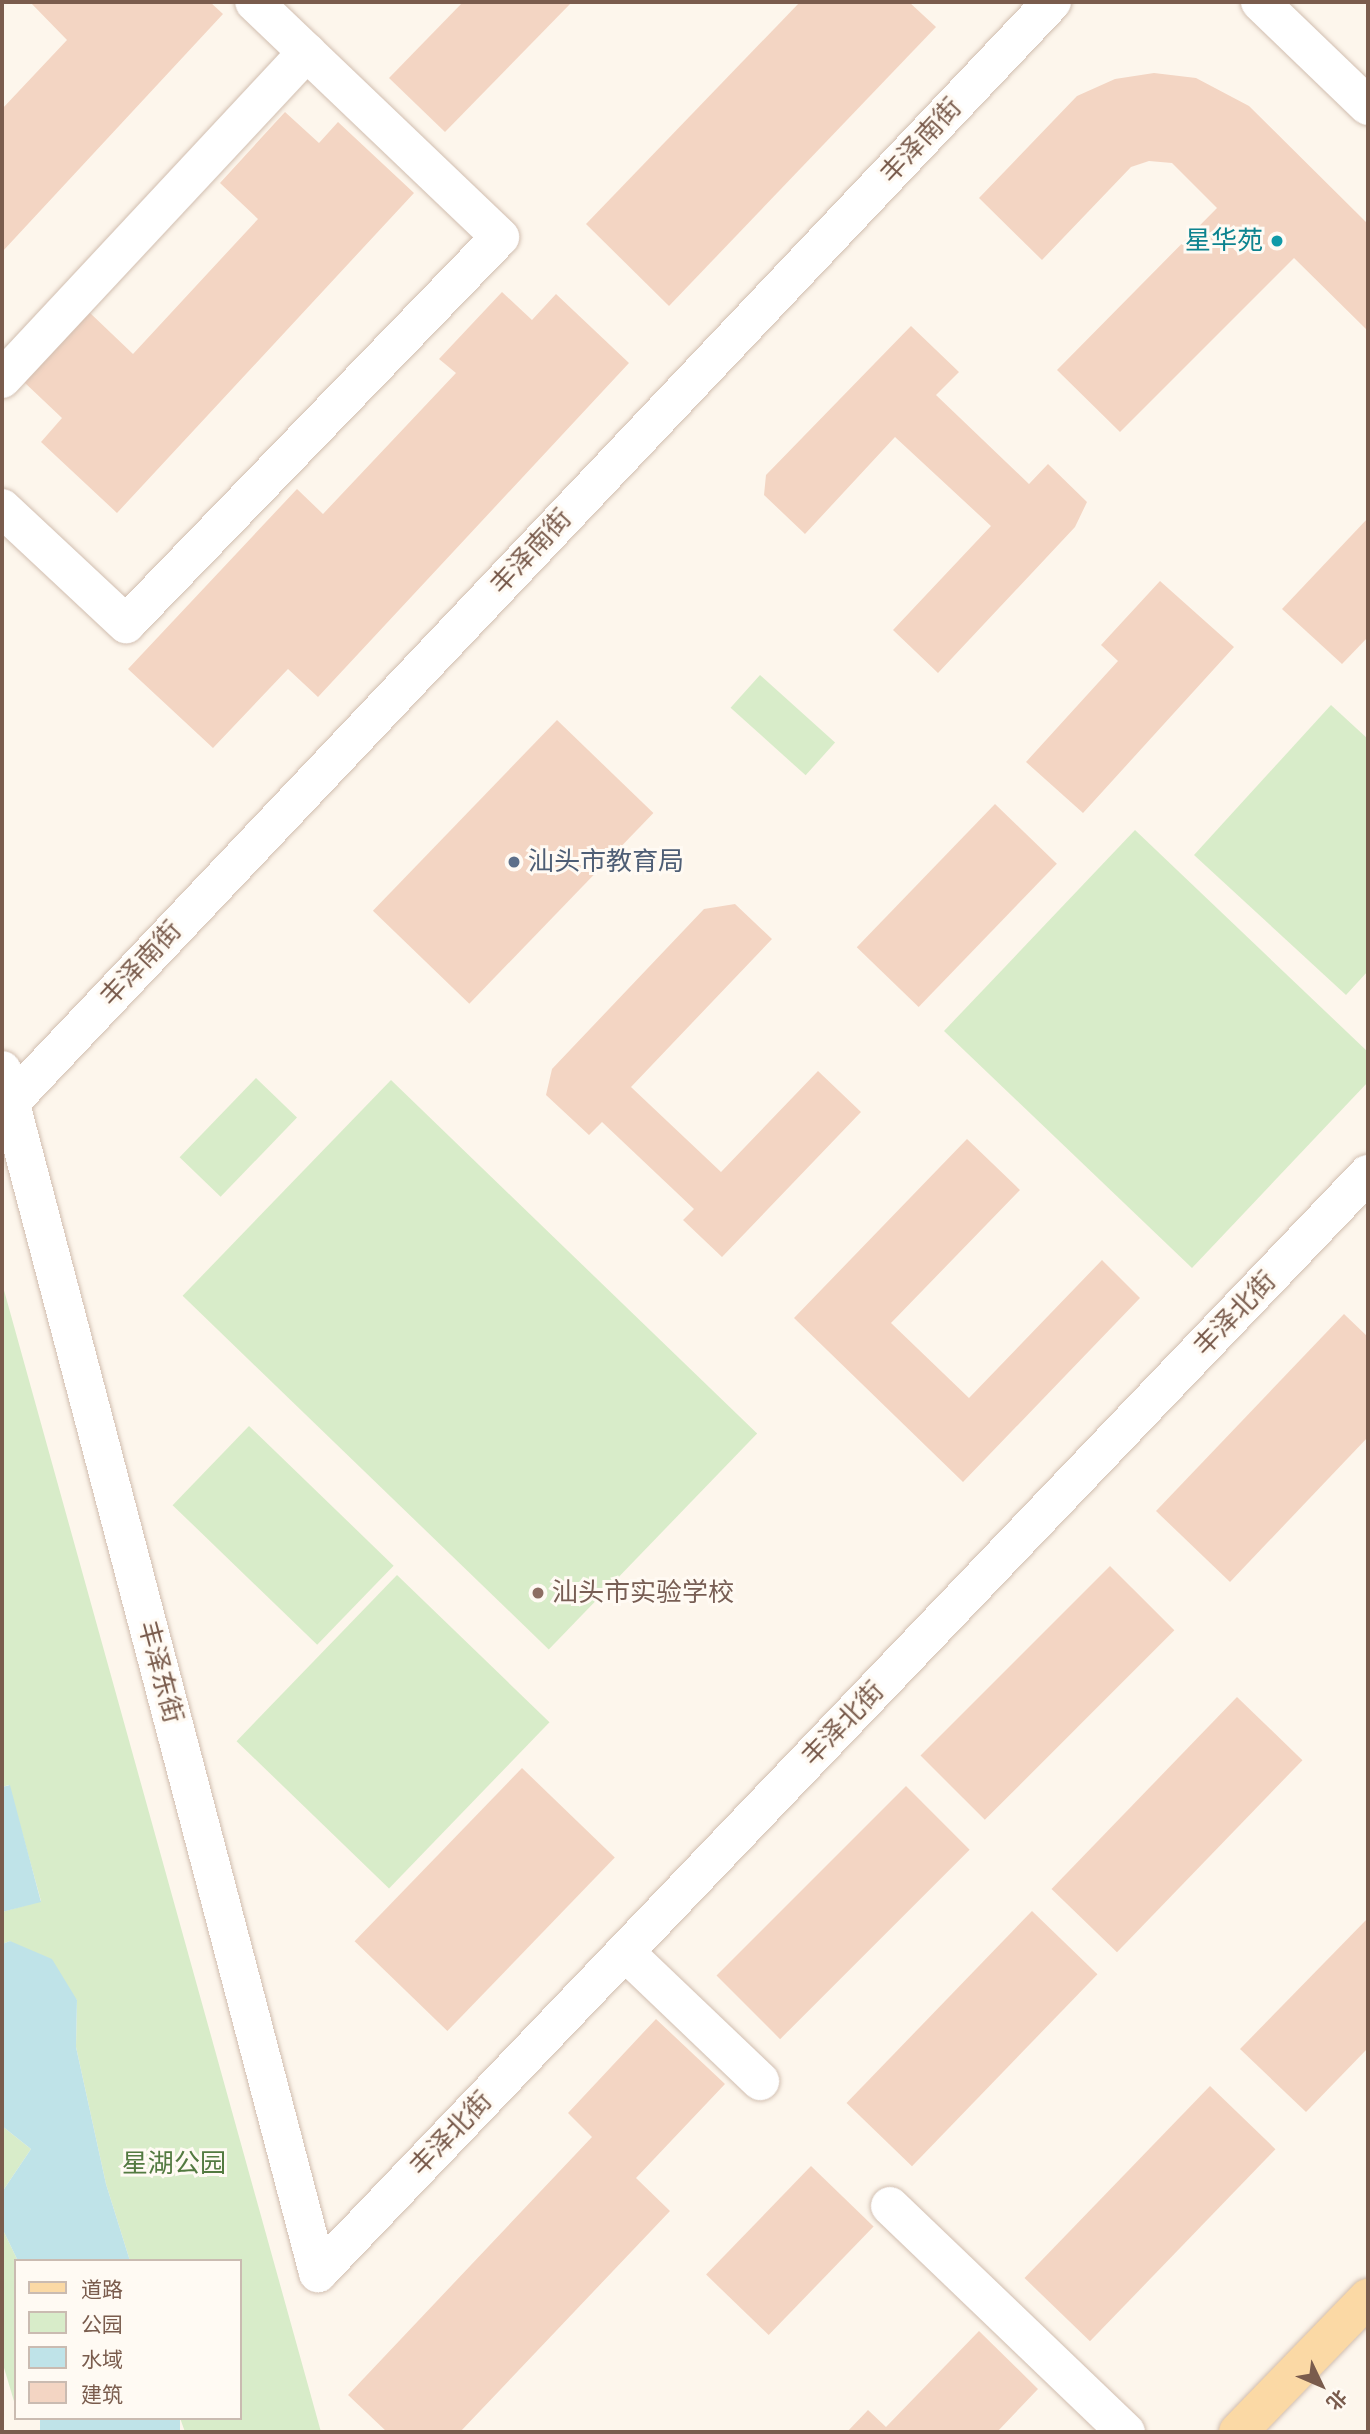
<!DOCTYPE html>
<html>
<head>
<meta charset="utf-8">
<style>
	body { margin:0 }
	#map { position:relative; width:1370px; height:2434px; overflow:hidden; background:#fdf6ec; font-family:Cabin,"Noto Sans SC",sans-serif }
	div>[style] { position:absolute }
	.green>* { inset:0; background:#d8ecc9; transform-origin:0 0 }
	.water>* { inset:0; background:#bfe3e8; transform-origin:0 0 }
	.building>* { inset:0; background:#f3d5c3; transform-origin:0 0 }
	.roads { filter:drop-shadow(0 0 2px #d1beb0) drop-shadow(0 0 2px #d1beb0) }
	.minor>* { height:38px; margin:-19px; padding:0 19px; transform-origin:19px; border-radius:19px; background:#fff }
	.major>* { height:38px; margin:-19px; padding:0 19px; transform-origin:19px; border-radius:19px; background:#fbd9a5 }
	.dots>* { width:19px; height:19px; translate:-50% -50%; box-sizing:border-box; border:4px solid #fffaf3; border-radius:50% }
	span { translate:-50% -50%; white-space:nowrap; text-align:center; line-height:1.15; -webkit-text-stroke:6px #fffaf3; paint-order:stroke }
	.street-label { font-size:26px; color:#7a5c4d }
	.culture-label { font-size:26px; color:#0d838f }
	.right { translate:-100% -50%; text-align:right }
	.service-label { font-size:26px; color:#4e5e75 }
	.left { translate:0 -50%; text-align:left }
	.education-label { font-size:26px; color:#785e54 }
	.park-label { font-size:26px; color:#537a41 }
	.frame { position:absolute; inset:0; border:4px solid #7a5c4d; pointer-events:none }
	.legend { position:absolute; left:14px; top:2259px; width:228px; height:161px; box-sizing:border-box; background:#fffaf3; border:2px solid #cabbb1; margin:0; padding:9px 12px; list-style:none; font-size:21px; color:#7a5c4d }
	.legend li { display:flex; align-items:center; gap:14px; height:35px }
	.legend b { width:35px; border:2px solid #cabbb1 }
	.north { position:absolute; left:1286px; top:2350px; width:70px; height:70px; -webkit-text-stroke:5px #fffaf3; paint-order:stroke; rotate:134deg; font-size:19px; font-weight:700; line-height:28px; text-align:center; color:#7a5c4d }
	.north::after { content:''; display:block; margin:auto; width:24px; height:32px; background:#7a5c4d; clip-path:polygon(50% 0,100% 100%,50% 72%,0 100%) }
</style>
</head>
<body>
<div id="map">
	<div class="green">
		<div style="left:760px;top:675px;width:101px;height:44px;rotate:42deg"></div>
		<div style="clip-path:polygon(1331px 705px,1368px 739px,1368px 971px,1346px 995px,1194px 855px)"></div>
		<div style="clip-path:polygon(1135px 830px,1368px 1052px,1368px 1082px,1192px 1268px,944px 1031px)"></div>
		<div style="left:256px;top:1078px;width:57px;height:110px;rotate:44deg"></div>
		<div style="left:391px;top:1080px;width:509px;height:300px;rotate:44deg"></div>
		<div style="clip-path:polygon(2px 1283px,321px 2432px,185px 2432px,180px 2418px,240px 2418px,240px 2261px,130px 2261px,106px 2184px,76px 2047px,77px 2000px,10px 1941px,2px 1944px,2px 1912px,41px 1901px,9px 1785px,2px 1787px)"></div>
		<div style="left:249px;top:1426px;width:201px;height:110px;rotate:44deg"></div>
		<div style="left:397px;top:1575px;width:212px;height:231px;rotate:44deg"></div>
		<div style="clip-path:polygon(2px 2126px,31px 2149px,2px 2192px)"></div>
		<div style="clip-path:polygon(2px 2228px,18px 2261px,16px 2408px,2px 2361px)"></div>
	</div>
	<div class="water">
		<div style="clip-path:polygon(10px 1785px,41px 1902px,2px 1912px,2px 1787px)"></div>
		<div style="clip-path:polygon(10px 1941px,52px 1959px,77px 2000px,76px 2047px,106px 2184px,130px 2261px,18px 2261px,2px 2228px,2px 2192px,31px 2149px,2px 2126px,2px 1944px)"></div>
		<div style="left:40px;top:2418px;width:140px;height:14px"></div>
	</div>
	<div class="building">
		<div style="clip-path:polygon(30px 2px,210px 2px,223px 14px,2px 252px,2px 109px,67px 40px)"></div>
		<div style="clip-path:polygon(463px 2px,572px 2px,445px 132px,389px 78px)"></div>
		<div style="clip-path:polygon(800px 2px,909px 2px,936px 27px,669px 306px,586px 224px)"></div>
		<div style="clip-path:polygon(1154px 73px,1196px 78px,1249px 106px,1368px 224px,1368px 331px,1294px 258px,1120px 432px,1057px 370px,1217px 208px,1172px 163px,1149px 161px,1131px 167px,1042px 260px,979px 198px,1077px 96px,1115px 79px)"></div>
		<div style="clip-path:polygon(285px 112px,319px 143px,338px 122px,414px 193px,117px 513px,41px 442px,62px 418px,24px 382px,89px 312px,133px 354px,258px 219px,220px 183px)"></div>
		<div style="clip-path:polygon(502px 292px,532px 320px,556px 294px,629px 363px,318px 697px,288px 669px,213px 748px,128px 669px,297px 489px,323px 514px,456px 373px,439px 359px)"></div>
		<div style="clip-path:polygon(911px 326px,959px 372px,936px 395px,1029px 484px,1048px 464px,1087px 502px,1075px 527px,938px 673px,893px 630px,991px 526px,895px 437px,805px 534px,764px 495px,766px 475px)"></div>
		<div style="clip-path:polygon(1368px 518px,1368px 637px,1342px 664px,1282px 609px)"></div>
		<div style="clip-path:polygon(1160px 581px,1234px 647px,1083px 813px,1026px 762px,1118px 661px,1101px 645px)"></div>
		<div style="left:557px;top:720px;width:134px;height:265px;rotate:44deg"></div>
		<div style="left:995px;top:804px;width:86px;height:199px;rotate:44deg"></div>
		<div style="clip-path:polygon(735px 904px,772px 939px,631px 1087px,721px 1172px,818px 1071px,861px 1112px,722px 1257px,683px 1220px,694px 1209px,602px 1122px,589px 1135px,546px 1095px,552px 1069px,704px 909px)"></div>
		<div style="clip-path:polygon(967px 1139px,1020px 1190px,891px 1323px,969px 1398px,1102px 1260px,1140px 1298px,963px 1482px,794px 1318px)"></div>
		<div style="clip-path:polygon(1344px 1314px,1368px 1337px,1368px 1437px,1230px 1582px,1156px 1511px)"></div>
		<div style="left:1110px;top:1566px;width:91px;height:268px;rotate:45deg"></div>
		<div style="left:1237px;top:1697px;width:91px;height:267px;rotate:44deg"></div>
		<div style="left:522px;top:1768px;width:129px;height:241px;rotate:44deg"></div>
		<div style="left:906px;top:1786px;width:90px;height:268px;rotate:45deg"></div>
		<div style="left:1032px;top:1911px;width:91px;height:267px;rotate:44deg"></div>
		<div style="clip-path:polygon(1368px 1918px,1368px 2048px,1306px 2112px,1240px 2049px)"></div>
		<div style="clip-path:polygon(656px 2019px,725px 2084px,636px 2178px,670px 2211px,460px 2432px,387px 2432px,348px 2395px,592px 2137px,568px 2113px)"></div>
		<div style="left:1210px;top:2086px;width:91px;height:267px;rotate:44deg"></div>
		<div style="left:811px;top:2166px;width:87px;height:151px;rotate:44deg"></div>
		<div style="clip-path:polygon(979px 2331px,1038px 2389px,997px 2432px,847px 2432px,868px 2410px,886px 2427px)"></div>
	</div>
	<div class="roads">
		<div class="minor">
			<div style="left:1260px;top:2px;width:150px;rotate:43.9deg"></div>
			<div style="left:2px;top:379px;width:447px;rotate:-47deg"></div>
			<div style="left:2px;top:508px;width:170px;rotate:43.1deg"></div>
			<div style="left:126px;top:624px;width:538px;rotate:-45.98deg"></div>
			<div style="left:500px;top:237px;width:340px;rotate:-136.3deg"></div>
			<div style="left:2px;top:1070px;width:1244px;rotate:75.28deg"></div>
			<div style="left:10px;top:1103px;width:1516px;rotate:-46.58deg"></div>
			<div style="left:625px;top:1952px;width:187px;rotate:43.7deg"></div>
			<div style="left:890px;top:2206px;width:327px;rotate:43.8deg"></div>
			<div style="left:318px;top:2273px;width:1520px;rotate:-46.31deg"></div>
		</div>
		<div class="major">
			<div style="left:1238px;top:2432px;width:187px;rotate:-45.9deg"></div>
		</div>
	</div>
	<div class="dots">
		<div style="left:1277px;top:241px;background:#0f9aa8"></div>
		<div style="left:514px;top:862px;background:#5c6f8a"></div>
		<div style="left:538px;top:1593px;background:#8d6e63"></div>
	</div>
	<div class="street-label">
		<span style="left:921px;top:141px;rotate:-47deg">丰泽南街</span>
		<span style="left:531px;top:552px;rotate:-47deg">丰泽南街</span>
		<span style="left:141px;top:964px;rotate:-47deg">丰泽南街</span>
		<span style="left:1235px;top:1314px;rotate:-46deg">丰泽北街</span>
		<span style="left:160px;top:1672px;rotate:75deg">丰泽东街</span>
		<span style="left:843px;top:1724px;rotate:-46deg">丰泽北街</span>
		<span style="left:451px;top:2134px;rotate:-46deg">丰泽北街</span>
	</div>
	<div class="culture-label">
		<span class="right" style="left:1263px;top:241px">星华苑</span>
	</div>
	<div class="service-label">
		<span class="left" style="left:528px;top:862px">汕头市教育局</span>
	</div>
	<div class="education-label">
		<span class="left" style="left:552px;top:1593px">汕头市实验学校</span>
	</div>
	<div class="park-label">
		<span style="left:174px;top:2164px">星湖公园</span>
	</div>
	<div class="frame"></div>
	<ul class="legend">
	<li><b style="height:9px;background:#fbd9a5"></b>道路</li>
	<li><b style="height:19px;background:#d8ecc9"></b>公园</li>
	<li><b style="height:19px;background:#bfe3e8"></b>水域</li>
	<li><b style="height:19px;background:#f3d5c3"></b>建筑</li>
	</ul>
	<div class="north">北</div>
</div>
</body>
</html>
